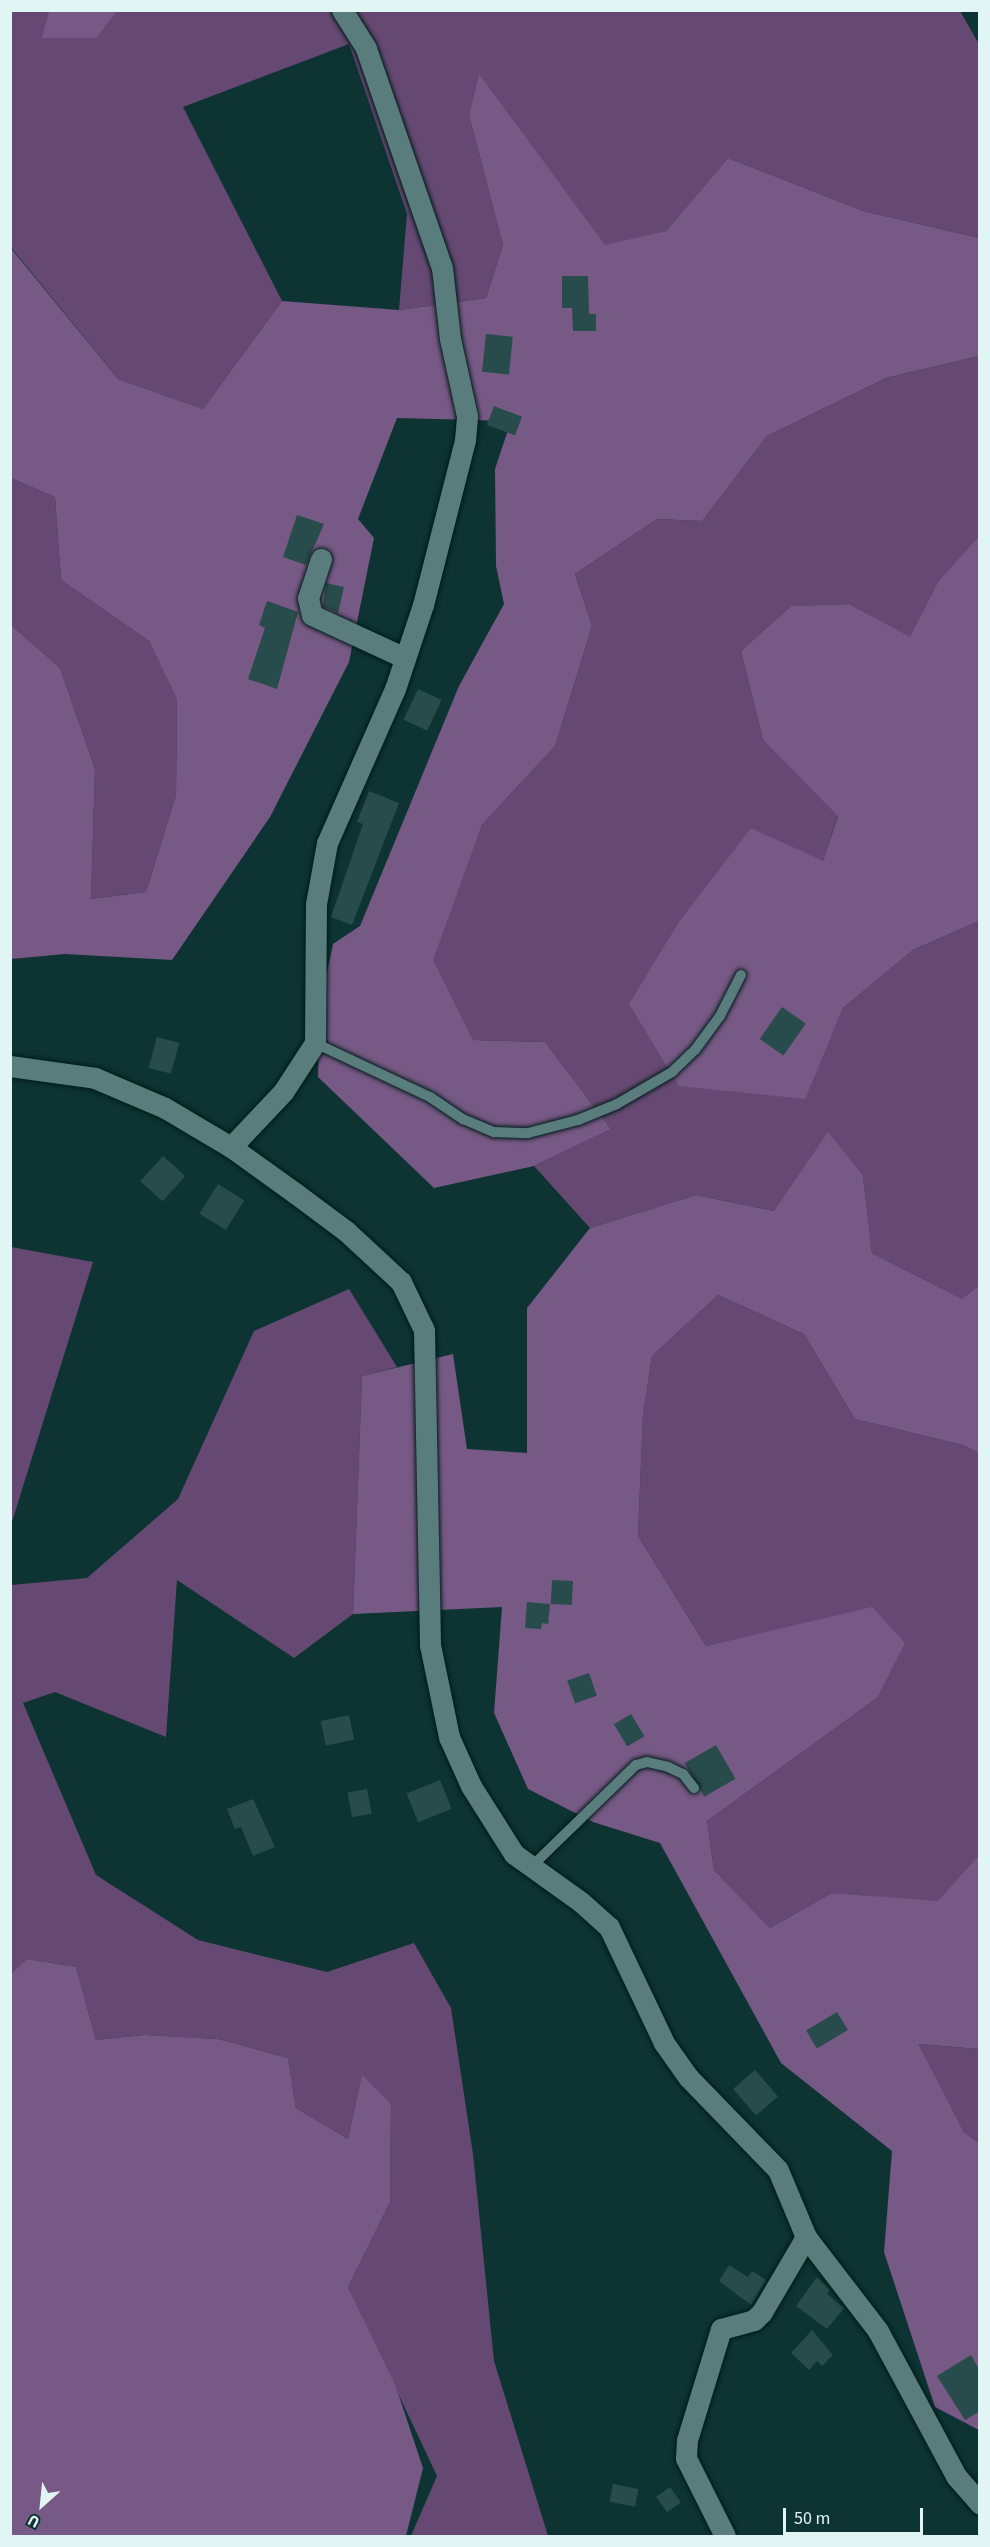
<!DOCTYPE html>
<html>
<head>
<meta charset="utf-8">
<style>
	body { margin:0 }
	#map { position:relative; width:990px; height:2547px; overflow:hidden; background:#0d3333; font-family:"Source Sans 3",sans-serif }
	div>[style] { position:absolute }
	.green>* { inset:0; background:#664973 }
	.forest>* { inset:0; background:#775985 }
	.building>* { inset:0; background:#284c4b; transform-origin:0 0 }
	.roads { filter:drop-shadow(0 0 2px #001a19) drop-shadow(0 0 2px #001a19) }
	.lane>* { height:10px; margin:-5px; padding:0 5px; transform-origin:5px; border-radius:5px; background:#587d7c }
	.street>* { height:21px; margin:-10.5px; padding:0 10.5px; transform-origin:10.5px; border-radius:10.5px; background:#587d7c }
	span { translate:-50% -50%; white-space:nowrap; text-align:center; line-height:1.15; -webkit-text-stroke:5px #0d3333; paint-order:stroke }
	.frame { position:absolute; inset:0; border:12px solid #e1f5f4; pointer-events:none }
	.north { position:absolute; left:12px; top:2475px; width:60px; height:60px; -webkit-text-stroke:4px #0d3333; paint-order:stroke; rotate:207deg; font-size:16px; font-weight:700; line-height:24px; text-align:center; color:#e1f5f4 }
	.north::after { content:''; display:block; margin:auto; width:21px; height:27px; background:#e1f5f4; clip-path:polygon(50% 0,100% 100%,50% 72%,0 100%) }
	.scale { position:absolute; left:783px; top:2508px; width:140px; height:27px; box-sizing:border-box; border:3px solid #e1f5f4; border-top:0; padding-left:8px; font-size:18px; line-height:21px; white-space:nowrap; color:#e1f5f4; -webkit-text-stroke:4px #0d3333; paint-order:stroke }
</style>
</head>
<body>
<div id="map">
	<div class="green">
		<div style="clip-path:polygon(117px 10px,960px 11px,979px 44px,979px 238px,863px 211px,728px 158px,666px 231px,605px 246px,479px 75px,469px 115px,503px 245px,486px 298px,399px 310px,407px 214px,349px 44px,183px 107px,282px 301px,203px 409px,118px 379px,11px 247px,10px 11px,49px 11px,43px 38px,95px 38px)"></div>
		<div style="clip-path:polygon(979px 356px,979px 536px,939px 580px,910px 638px,849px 604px,791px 606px,741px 651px,763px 740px,838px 815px,823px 861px,804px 1099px,843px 1008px,913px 950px,979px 921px,979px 1285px,962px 1299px,872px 1253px,863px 1176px,774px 1211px,696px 1195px,590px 1228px,534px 1166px,611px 1129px,545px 1042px,473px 1040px,432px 960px,482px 825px,555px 746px,592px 626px,575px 574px,657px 519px,702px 521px,767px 436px,886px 378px)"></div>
		<div style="clip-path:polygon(11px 478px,55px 497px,61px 580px,149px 641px,177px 698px,176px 795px,146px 892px,91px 899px,95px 769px,60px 668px,11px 625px)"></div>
		<div style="clip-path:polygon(11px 1247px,93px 1262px,11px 1525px,10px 1247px)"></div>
		<div style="clip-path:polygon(349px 1289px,397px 1367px,362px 1376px,353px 1614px,294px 1658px,177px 1580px,166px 1737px,55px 1692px,23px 1703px,96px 1875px,198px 1940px,327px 1972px,414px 1943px,451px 2008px,473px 2154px,494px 2361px,548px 2536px,411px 2536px,437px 2476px,348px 2287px,390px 2202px,391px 2104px,362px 2076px,348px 2139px,296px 2108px,288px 2058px,218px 2039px,144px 2035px,96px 2040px,76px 1967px,27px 1959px,11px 1975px,11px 1585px,87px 1578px,178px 1499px,254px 1331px)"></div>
		<div style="clip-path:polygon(718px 1295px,804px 1334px,855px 1419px,963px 1445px,979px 1453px,979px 1855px,938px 1902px,832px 1893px,770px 1928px,714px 1870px,707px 1821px,877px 1698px,796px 1625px,706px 1646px,638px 1536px,643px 1415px,652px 1356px)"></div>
		<div style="clip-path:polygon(917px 2044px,979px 2049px,979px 2143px,964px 2132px)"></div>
	</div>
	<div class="forest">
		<div style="clip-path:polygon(49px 11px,49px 10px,117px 11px,96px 38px,42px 38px)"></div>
		<div style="clip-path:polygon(479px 74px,605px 245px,666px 231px,728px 158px,863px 211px,979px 238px,979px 356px,886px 378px,767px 436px,702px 521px,657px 519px,575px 574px,592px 626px,555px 746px,482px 825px,433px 960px,473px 1040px,545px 1042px,611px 1129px,534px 1166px,434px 1188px,318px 1077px,320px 1006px,333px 944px,360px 926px,459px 686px,504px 604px,496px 566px,495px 469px,511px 421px,397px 418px,358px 519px,374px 538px,349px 662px,270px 817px,172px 960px,65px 954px,11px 959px,11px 625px,60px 668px,95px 769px,91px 899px,146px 892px,176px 795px,177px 699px,149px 641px,61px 580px,55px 497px,11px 478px,10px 247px,118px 379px,203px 409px,282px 301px,399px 310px,486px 298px,503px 245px,469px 115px)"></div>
		<div style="clip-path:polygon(979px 536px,979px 921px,913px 950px,843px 1008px,805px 1099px,679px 1086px,629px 1004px,679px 922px,751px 828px,823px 861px,838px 816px,763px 740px,741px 651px,791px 606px,849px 604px,910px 637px,939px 580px)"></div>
		<div style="clip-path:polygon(828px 1132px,863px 1176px,872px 1253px,962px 1299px,979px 1285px,979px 1453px,963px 1445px,855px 1419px,804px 1334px,718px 1295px,652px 1356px,643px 1415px,638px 1536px,706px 1646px,872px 1607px,905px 1643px,877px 1698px,707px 1821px,714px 1870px,770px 1928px,832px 1893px,938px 1901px,979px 1855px,979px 2049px,918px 2044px,964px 2132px,979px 2143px,979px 2430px,935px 2407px,884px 2252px,892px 2151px,781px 2063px,660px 1843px,593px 1822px,528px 1789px,494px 1713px,502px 1607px,353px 1614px,362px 1376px,453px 1354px,467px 1449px,527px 1453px,527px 1308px,590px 1228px,696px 1195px,774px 1211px)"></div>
		<div style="clip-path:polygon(27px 1959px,76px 1967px,96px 2040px,144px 2035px,218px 2039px,288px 2058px,296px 2108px,348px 2139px,362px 2075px,391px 2104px,390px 2202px,348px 2287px,396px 2387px,423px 2468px,406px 2536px,11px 2536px,10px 1975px)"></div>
	</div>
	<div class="building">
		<div style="clip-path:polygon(562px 276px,588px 276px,589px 314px,596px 314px,596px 331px,573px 331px,572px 308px,562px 308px)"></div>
		<div style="left:486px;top:334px;width:27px;height:38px;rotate:6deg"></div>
		<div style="left:494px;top:406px;width:30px;height:20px;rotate:21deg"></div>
		<div style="clip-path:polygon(297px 515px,324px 524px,306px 565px,283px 557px)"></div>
		<div style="clip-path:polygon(326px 583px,344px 587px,338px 613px,323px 606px)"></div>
		<div style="clip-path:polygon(267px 601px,298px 612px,277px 689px,248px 679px,265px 628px,259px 625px)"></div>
		<div style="left:418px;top:689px;width:26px;height:34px;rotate:25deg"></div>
		<div style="clip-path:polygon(369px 791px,399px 803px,352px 925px,331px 917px,363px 824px,357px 822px)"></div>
		<div style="left:782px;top:1007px;width:29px;height:39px;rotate:35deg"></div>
		<div style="left:157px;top:1037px;width:23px;height:32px;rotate:15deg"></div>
		<div style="left:163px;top:1156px;width:30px;height:34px;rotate:42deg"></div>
		<div style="left:218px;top:1184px;width:31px;height:35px;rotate:32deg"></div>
		<div style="left:552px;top:1580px;width:21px;height:24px;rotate:3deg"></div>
		<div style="clip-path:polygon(527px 1602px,550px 1604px,548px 1624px,542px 1623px,541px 1629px,525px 1628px)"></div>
		<div style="left:589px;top:1673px;width:24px;height:23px;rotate:71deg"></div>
		<div style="left:631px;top:1714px;width:26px;height:20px;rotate:59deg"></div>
		<div style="left:349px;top:1715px;width:25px;height:29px;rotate:78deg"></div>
		<div style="left:716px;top:1745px;width:39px;height:36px;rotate:60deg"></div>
		<div style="left:440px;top:1780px;width:31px;height:36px;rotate:68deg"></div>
		<div style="left:367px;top:1789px;width:25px;height:20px;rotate:79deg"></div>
		<div style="clip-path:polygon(253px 1799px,275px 1847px,253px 1856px,241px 1827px,235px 1829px,227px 1809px)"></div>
		<div style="left:837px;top:2012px;width:21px;height:36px;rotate:59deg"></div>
		<div style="left:755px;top:2070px;width:35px;height:29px;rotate:49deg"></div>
		<div style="clip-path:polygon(729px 2265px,748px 2277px,752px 2271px,766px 2280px,751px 2305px,719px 2281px)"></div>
		<div style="clip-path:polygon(817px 2277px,830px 2290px,827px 2294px,844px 2308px,827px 2329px,796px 2306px)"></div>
		<div style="clip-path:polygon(812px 2330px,833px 2355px,822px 2366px,817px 2361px,809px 2370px,791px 2353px)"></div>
		<div style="clip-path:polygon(971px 2355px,980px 2371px,980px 2411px,965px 2420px,937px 2376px)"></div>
		<div style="left:613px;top:2484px;width:26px;height:18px;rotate:11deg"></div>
		<div style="left:670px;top:2487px;width:19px;height:17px;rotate:55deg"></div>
	</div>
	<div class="roads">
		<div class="lane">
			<div style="left:315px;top:1043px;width:127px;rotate:25.2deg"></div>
			<div style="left:430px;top:1097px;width:40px;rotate:34deg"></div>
			<div style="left:463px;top:1119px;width:34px;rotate:23deg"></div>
			<div style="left:494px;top:1132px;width:34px;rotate:2deg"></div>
			<div style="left:528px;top:1133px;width:52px;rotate:-14.6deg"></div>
			<div style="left:578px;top:1120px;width:42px;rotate:-22.3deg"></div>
			<div style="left:617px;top:1104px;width:64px;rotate:-30.2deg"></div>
			<div style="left:672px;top:1072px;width:32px;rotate:-44deg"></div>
			<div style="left:695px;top:1050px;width:42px;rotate:-53.7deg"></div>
			<div style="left:720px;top:1016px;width:46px;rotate:-62.9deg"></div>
			<div style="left:530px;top:1868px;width:148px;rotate:-44.2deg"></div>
			<div style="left:636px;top:1765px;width:11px;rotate:-15deg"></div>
			<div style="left:647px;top:1762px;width:22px;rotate:13deg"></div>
			<div style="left:668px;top:1767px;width:17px;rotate:25deg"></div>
			<div style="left:683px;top:1774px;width:18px;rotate:52deg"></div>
		</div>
		<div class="street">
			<div style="left:321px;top:559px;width:41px;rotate:108.4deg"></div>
			<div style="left:308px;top:598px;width:17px;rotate:77deg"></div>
			<div style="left:312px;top:615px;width:102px;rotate:24.8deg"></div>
			<div style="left:10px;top:1066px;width:86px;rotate:8deg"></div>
			<div style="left:95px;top:1078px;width:76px;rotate:23.2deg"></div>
			<div style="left:165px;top:1108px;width:77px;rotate:30.6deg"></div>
			<div style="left:231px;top:1147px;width:79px;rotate:35.7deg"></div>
			<div style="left:295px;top:1193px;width:64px;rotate:36.7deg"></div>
			<div style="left:346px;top:1231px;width:75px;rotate:42.8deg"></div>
			<div style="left:401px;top:1282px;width:53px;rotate:64.4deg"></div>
			<div style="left:424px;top:1330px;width:315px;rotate:88.9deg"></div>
			<div style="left:430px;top:1645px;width:94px;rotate:78.3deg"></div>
			<div style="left:449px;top:1737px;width:54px;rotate:65.8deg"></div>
			<div style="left:471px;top:1786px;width:80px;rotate:57.7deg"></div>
			<div style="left:514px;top:1854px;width:82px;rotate:35.6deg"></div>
			<div style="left:581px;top:1902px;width:38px;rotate:42deg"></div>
			<div style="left:609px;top:1927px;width:128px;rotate:64.6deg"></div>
			<div style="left:664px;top:2043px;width:42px;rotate:54.8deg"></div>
			<div style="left:688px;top:2077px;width:129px;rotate:45.9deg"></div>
			<div style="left:778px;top:2170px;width:73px;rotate:67.3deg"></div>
			<div style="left:806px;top:2237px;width:118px;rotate:52.5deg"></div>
			<div style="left:878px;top:2331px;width:165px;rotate:61.7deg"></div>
			<div style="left:956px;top:2476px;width:37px;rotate:49deg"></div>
			<div style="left:231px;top:1147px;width:76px;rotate:-46.6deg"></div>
			<div style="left:283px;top:1092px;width:59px;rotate:-56.9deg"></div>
			<div style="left:315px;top:1043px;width:139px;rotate:-89.6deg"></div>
			<div style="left:316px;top:904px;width:62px;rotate:-79.8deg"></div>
			<div style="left:327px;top:843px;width:168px;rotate:-66.2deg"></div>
			<div style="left:395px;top:689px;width:89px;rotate:-71.6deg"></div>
			<div style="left:423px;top:605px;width:170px;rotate:-75.7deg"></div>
			<div style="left:465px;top:440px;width:24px;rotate:-85deg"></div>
			<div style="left:467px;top:416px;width:79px;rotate:-102.4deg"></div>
			<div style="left:450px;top:339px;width:71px;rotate:-96.4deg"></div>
			<div style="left:442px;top:268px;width:233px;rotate:-109.1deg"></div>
			<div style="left:366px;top:48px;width:45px;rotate:-122.3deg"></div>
			<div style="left:725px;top:2536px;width:87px;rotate:-116.6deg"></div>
			<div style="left:686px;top:2458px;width:18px;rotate:-87deg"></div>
			<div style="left:687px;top:2440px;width:116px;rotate:-73deg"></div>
			<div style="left:721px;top:2329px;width:34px;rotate:-15deg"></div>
			<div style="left:754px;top:2320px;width:11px;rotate:-45deg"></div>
			<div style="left:762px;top:2312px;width:87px;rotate:-59.6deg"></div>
		</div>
	</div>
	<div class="frame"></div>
	<div class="north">U</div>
	<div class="scale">50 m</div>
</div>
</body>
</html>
